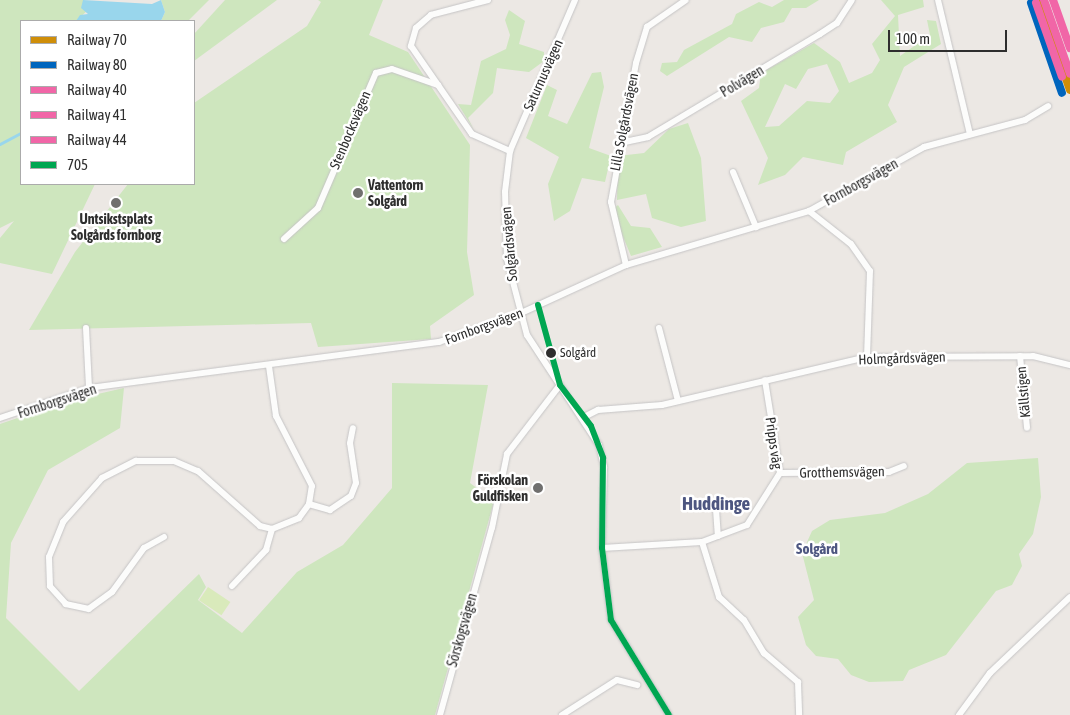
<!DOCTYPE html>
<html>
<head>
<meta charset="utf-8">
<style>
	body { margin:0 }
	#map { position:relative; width:1070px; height:715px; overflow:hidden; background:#ece8e4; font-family:"Asap Condensed",sans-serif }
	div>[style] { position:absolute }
	.green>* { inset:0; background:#cee6be }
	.pitch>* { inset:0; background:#d9eabb; transform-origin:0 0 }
	.water>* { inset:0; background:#99d6ec }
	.stream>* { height:2.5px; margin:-1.25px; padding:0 1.25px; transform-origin:1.25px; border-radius:1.25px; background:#99d6ec }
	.roads { filter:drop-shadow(0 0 1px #c5c4c5) drop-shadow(0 0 1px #c5c4c5) }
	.street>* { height:6px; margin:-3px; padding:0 3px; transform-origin:3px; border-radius:3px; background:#fcfcfb }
	.bus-1>* { height:6px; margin:-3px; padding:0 3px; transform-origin:3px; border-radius:3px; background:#00a651 }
	.rail-1>* { height:8px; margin:-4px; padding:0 4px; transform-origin:4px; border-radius:4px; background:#cf8e09 }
	.rail-2>* { height:8px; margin:-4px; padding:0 4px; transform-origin:4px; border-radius:4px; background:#0065bd }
	.rail-3>* { height:8px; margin:-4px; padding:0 4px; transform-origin:4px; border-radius:4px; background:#f166a7 }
	.rail-4>* { height:8px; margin:-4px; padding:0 4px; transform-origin:4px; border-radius:4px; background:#f166a7 }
	.rail-5>* { height:8px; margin:-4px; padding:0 4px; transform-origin:4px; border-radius:4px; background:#f166a7 }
	.dots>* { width:14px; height:14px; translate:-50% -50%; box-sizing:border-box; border:2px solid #fff; border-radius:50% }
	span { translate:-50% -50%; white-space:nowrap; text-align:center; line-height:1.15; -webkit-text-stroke:5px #fff; paint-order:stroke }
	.bus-label { font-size:13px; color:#2e2e2e }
	.left { translate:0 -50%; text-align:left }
	.street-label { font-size:14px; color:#2e2e2e }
	.poi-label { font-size:14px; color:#2e2e2e; font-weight:700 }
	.right { translate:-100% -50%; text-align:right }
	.neighbourhood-label { font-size:15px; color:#4d5680; font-weight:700 }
	.district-label { font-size:19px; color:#4d5680; font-weight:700 }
	.legend { position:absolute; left:20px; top:20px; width:175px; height:165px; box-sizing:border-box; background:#fff; border:1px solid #ababab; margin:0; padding:6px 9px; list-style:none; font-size:15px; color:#2e2e2e }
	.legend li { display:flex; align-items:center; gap:10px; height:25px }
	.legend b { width:25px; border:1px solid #ababab }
	.scale { position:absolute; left:888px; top:30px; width:119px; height:22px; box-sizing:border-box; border:2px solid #2e2e2e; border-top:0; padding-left:6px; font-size:15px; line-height:18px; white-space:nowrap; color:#2e2e2e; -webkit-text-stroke:4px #fff; paint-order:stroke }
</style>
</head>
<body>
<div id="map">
	<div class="green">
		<div style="clip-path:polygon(0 0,83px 0,88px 10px,76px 21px,21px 21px,21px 184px,95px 184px,52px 274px,0 263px,0 238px,14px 221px,0 228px)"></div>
		<div style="clip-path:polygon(161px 0,209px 0,188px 21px,161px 21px,165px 12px)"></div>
		<div style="clip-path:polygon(225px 0,277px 0,194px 61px,194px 34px)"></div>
		<div style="clip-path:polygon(318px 0,383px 0,369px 35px,408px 52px,470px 145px,467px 252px,474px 295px,430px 326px,431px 339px,318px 347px,311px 323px,29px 330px,75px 252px,128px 184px,194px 184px,194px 103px,307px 26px,321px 2px)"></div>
		<div style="clip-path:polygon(784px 0,819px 0,806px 8px,792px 8px,784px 22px,761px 28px,752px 42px,729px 37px,667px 76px,660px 71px,662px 63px,677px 62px,684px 50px,732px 24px,736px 14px,759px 2px,772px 7px)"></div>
		<div style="clip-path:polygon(evenodd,881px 0,923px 0,924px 7px,898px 15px,900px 56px,930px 35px,927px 20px,936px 21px,941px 44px,904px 67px,888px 105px,897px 122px,846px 152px,843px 165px,803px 157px,785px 175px,758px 185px,768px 158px,741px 101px,759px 88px,761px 73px,814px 43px,840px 62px,849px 83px,872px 73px,880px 60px,872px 44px,895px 16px,881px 0,827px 64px,839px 91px,830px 103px,807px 101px,779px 126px,765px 127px,785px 84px,796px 89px,808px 69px,827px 64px)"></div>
		<div style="clip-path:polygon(509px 10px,525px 21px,519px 44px,544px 52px,544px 61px,529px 72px,497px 68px,493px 93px,468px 118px,474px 130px,458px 104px,471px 105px,481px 61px,506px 49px,510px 35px,505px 20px)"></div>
		<div style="clip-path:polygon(601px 72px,604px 87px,589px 148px,611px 156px,605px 182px,582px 178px,570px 211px,554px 221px,548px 184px,559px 157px,526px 138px,547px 85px,557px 90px,548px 116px,567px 124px,592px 73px)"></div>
		<div style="clip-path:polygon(688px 123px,701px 158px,706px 221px,681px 227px,652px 218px,646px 194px,617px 200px,618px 156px,644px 153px,669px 129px)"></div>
		<div style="clip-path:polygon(618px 205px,631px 226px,650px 228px,662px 247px,631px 256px,612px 210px)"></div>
		<div style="clip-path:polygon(392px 383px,488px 385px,470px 483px,494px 501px,435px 715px,0 715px,0 424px,67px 401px,124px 388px,120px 428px,48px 470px,11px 543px,6px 618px,79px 691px,199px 574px,206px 587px,198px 600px,242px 633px,297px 572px,343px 545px,392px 488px)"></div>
		<div style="clip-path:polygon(1038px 458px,1041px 497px,1033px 534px,1019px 554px,1022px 566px,1012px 585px,996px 591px,946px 655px,909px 670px,903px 681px,869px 682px,851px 675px,838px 659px,816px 656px,806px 645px,798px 617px,814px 600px,802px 553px,812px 531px,830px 520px,885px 513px,928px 494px,967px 463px)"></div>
	</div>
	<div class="pitch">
		<div style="left:208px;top:587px;width:27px;height:16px;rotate:34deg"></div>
	</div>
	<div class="water">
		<div style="clip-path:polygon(83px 0,152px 4px,161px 0,165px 12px,161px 21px,76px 21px,80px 15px,88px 14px,81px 8px)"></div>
	</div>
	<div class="stream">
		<div style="left:0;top:144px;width:24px;rotate:-28deg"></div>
	</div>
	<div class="roads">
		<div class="street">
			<div style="left:488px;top:0;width:59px;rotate:165.3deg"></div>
			<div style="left:431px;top:15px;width:20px;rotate:139deg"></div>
			<div style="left:416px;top:28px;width:19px;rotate:106deg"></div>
			<div style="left:411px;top:46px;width:107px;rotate:55.3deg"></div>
			<div style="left:472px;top:134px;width:42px;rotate:24.1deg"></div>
			<div style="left:575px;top:0;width:164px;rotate:113.3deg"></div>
			<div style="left:510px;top:151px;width:41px;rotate:97deg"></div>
			<div style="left:505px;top:192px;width:67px;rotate:88.3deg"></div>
			<div style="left:507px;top:259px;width:79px;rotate:75.3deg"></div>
			<div style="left:527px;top:335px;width:131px;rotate:56.8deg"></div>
			<div style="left:599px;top:445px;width:23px;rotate:77deg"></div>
			<div style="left:604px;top:467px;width:81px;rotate:91.4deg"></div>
			<div style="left:602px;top:548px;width:73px;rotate:82.9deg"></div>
			<div style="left:611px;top:620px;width:111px;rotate:58.6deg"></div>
			<div style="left:938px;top:0;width:138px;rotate:76.6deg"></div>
			<div style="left:620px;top:143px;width:29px;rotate:-12deg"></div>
			<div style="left:648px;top:137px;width:200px;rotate:-30.9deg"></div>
			<div style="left:820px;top:34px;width:20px;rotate:-33deg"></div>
			<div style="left:837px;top:23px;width:27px;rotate:-57deg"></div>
			<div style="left:733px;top:172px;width:60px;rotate:67.3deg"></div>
			<div style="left:809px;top:211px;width:53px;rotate:38.2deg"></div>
			<div style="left:851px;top:244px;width:33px;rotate:55deg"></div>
			<div style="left:870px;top:271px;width:86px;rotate:92deg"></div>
			<div style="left:284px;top:239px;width:46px;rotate:-42.4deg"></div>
			<div style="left:318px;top:208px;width:147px;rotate:-66.8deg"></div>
			<div style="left:376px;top:73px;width:16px;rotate:-14deg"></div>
			<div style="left:392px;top:69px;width:49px;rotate:19.2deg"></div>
			<div style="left:626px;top:265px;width:65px;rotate:-103.4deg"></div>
			<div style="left:611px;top:202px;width:141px;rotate:-79.8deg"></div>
			<div style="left:636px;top:63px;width:38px;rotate:-73deg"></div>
			<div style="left:647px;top:27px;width:47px;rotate:-34.7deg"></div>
			<div style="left:86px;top:328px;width:60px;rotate:87.1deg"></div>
			<div style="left:659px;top:328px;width:75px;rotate:75.4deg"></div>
			<div style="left:1020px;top:356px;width:72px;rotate:84.4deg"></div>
			<div style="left:584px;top:417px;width:16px;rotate:-27deg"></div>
			<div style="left:598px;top:410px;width:64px;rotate:-4.5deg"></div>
			<div style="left:662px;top:405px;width:211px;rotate:-13.2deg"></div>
			<div style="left:867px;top:357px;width:166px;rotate:-0.3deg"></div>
			<div style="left:1033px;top:356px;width:38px;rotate:14deg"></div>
			<div style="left:0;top:418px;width:94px;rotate:-18.6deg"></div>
			<div style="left:89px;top:388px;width:353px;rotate:-7.5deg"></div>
			<div style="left:439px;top:342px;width:85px;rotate:-19.3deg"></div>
			<div style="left:519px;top:314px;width:118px;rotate:-24.6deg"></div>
			<div style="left:626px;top:265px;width:191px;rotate:-16.4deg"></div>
			<div style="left:809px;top:211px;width:132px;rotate:-29.1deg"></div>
			<div style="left:924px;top:147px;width:105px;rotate:-15deg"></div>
			<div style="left:1025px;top:120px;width:27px;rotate:-31deg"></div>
			<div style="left:780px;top:473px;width:109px;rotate:-0.5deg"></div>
			<div style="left:889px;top:472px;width:16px;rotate:-22deg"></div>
			<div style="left:309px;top:504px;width:22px;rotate:16deg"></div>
			<div style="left:330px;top:510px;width:25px;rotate:-34deg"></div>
			<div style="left:351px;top:496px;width:14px;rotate:-69deg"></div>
			<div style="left:356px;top:483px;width:40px;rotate:-98.5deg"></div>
			<div style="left:350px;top:443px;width:15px;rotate:-79deg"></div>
			<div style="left:716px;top:509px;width:27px;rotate:86deg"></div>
			<div style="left:164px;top:537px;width:23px;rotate:151deg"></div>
			<div style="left:144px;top:548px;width:54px;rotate:126deg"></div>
			<div style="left:112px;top:592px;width:29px;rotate:144deg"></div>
			<div style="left:89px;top:609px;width:24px;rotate:-168deg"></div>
			<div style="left:66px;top:604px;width:24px;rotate:-132deg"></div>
			<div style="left:50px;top:586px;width:29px;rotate:-92deg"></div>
			<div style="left:49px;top:557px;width:38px;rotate:-68deg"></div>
			<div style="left:63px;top:522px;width:59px;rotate:-48.4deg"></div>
			<div style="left:102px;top:478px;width:38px;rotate:-27deg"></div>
			<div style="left:136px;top:461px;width:38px"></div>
			<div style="left:174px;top:461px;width:26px;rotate:23deg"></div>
			<div style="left:198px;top:471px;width:83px;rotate:41.6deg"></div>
			<div style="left:260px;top:526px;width:12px;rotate:14deg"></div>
			<div style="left:272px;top:529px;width:29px;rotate:-22deg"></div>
			<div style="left:299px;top:518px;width:17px;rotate:-54deg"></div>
			<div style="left:309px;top:504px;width:18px;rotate:-81deg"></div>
			<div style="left:312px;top:486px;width:79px;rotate:-117.2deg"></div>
			<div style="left:276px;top:416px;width:50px;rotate:-98deg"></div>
			<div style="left:702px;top:542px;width:58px;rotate:72.8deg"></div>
			<div style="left:719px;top:597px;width:34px;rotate:43deg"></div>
			<div style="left:744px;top:620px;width:39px;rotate:59deg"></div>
			<div style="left:764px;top:653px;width:45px;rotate:40.5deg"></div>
			<div style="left:798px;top:682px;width:33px;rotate:88deg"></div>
			<div style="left:602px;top:548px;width:100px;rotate:-3.4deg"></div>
			<div style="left:702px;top:542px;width:48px;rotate:-20.7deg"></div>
			<div style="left:747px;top:525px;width:62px;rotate:-57.6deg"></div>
			<div style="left:780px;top:473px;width:94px;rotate:-99.2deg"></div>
			<div style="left:232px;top:586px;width:50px;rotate:-46.6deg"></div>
			<div style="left:266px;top:550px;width:22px;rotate:-74deg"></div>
			<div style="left:440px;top:715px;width:194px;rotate:-74.5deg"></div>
			<div style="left:492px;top:528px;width:76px;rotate:-78.5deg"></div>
			<div style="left:507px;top:454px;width:87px;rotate:-52.5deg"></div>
			<div style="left:562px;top:715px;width:65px;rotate:-32.5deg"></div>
			<div style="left:617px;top:680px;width:21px;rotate:14deg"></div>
			<div style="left:959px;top:715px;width:52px;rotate:-53.6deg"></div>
			<div style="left:990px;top:673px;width:110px;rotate:-43.5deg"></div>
		</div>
	</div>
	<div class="bus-1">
		<div style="left:538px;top:305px;width:83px;rotate:74.6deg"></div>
		<div style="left:560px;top:385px;width:51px;rotate:52.9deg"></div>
		<div style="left:591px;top:426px;width:34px;rotate:69deg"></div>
		<div style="left:603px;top:458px;width:90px;rotate:90.6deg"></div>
		<div style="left:602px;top:548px;width:73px;rotate:82.9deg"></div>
		<div style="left:611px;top:620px;width:111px;rotate:58.6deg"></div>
	</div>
	<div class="rail-1">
		<div style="left:1039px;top:0;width:95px;rotate:71deg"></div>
	</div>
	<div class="rail-2">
		<div style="left:1031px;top:3px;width:95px;rotate:71deg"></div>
	</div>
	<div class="rail-3">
		<div style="left:1044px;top:0;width:78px;rotate:70.6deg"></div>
	</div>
	<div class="rail-4">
		<div style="left:1036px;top:3px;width:78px;rotate:70.6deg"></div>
	</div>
	<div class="rail-5">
		<div style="left:1053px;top:0;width:51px;rotate:70.5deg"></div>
	</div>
	<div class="dots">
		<div style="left:358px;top:193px;background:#706f6e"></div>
		<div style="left:116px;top:203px;background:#706f6e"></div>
		<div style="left:551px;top:353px;background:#2e2e2e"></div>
		<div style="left:538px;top:488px;background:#706f6e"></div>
	</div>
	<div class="bus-label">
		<span class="left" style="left:560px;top:353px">Solgård</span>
	</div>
	<div class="street-label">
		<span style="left:543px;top:75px;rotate:-66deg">Saturnusvägen</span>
		<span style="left:742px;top:81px;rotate:-31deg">Polvägen</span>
		<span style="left:624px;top:122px;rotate:-79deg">Lilla Solgårdsvägen</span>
		<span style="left:350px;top:130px;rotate:-67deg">Stenbocksvägen</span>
		<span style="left:861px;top:182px;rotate:-29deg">Fornborgsvägen</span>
		<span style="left:509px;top:244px;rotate:-95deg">Solgårdsvägen</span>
		<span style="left:484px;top:326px;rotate:-20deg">Fornborgsvägen</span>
		<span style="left:902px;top:358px;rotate:-2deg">Holmgårdsvägen</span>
		<span style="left:1023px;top:392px;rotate:-95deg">Källstigen</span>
		<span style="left:57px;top:401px;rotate:-18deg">Fornborgsvägen</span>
		<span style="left:774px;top:443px;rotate:82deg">Pripps väg</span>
		<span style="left:842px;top:472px;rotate:-1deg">Grotthemsvägen</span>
		<span style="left:462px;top:630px;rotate:-74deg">Sörskogsvägen</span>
	</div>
	<div class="poi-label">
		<span class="left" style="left:368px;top:193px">Vattentorn<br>Solgård</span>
		<span style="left:116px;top:227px">Untsikstsplats<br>Solgårds fornborg</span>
		<span class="right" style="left:528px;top:488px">Förskolan<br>Guldfisken</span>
	</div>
	<div class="neighbourhood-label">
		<span style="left:817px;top:549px">Solgård</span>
	</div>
	<div class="district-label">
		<span style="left:716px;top:504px">Huddinge</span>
	</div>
	<ul class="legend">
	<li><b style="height:6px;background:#cf8e09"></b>Railway 70</li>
	<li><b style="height:6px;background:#0065bd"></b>Railway 80</li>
	<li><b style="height:6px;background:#f166a7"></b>Railway 40</li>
	<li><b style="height:6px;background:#f166a7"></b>Railway 41</li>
	<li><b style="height:6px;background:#f166a7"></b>Railway 44</li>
	<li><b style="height:6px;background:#00a651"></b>705</li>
	</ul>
	<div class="scale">100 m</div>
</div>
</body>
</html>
